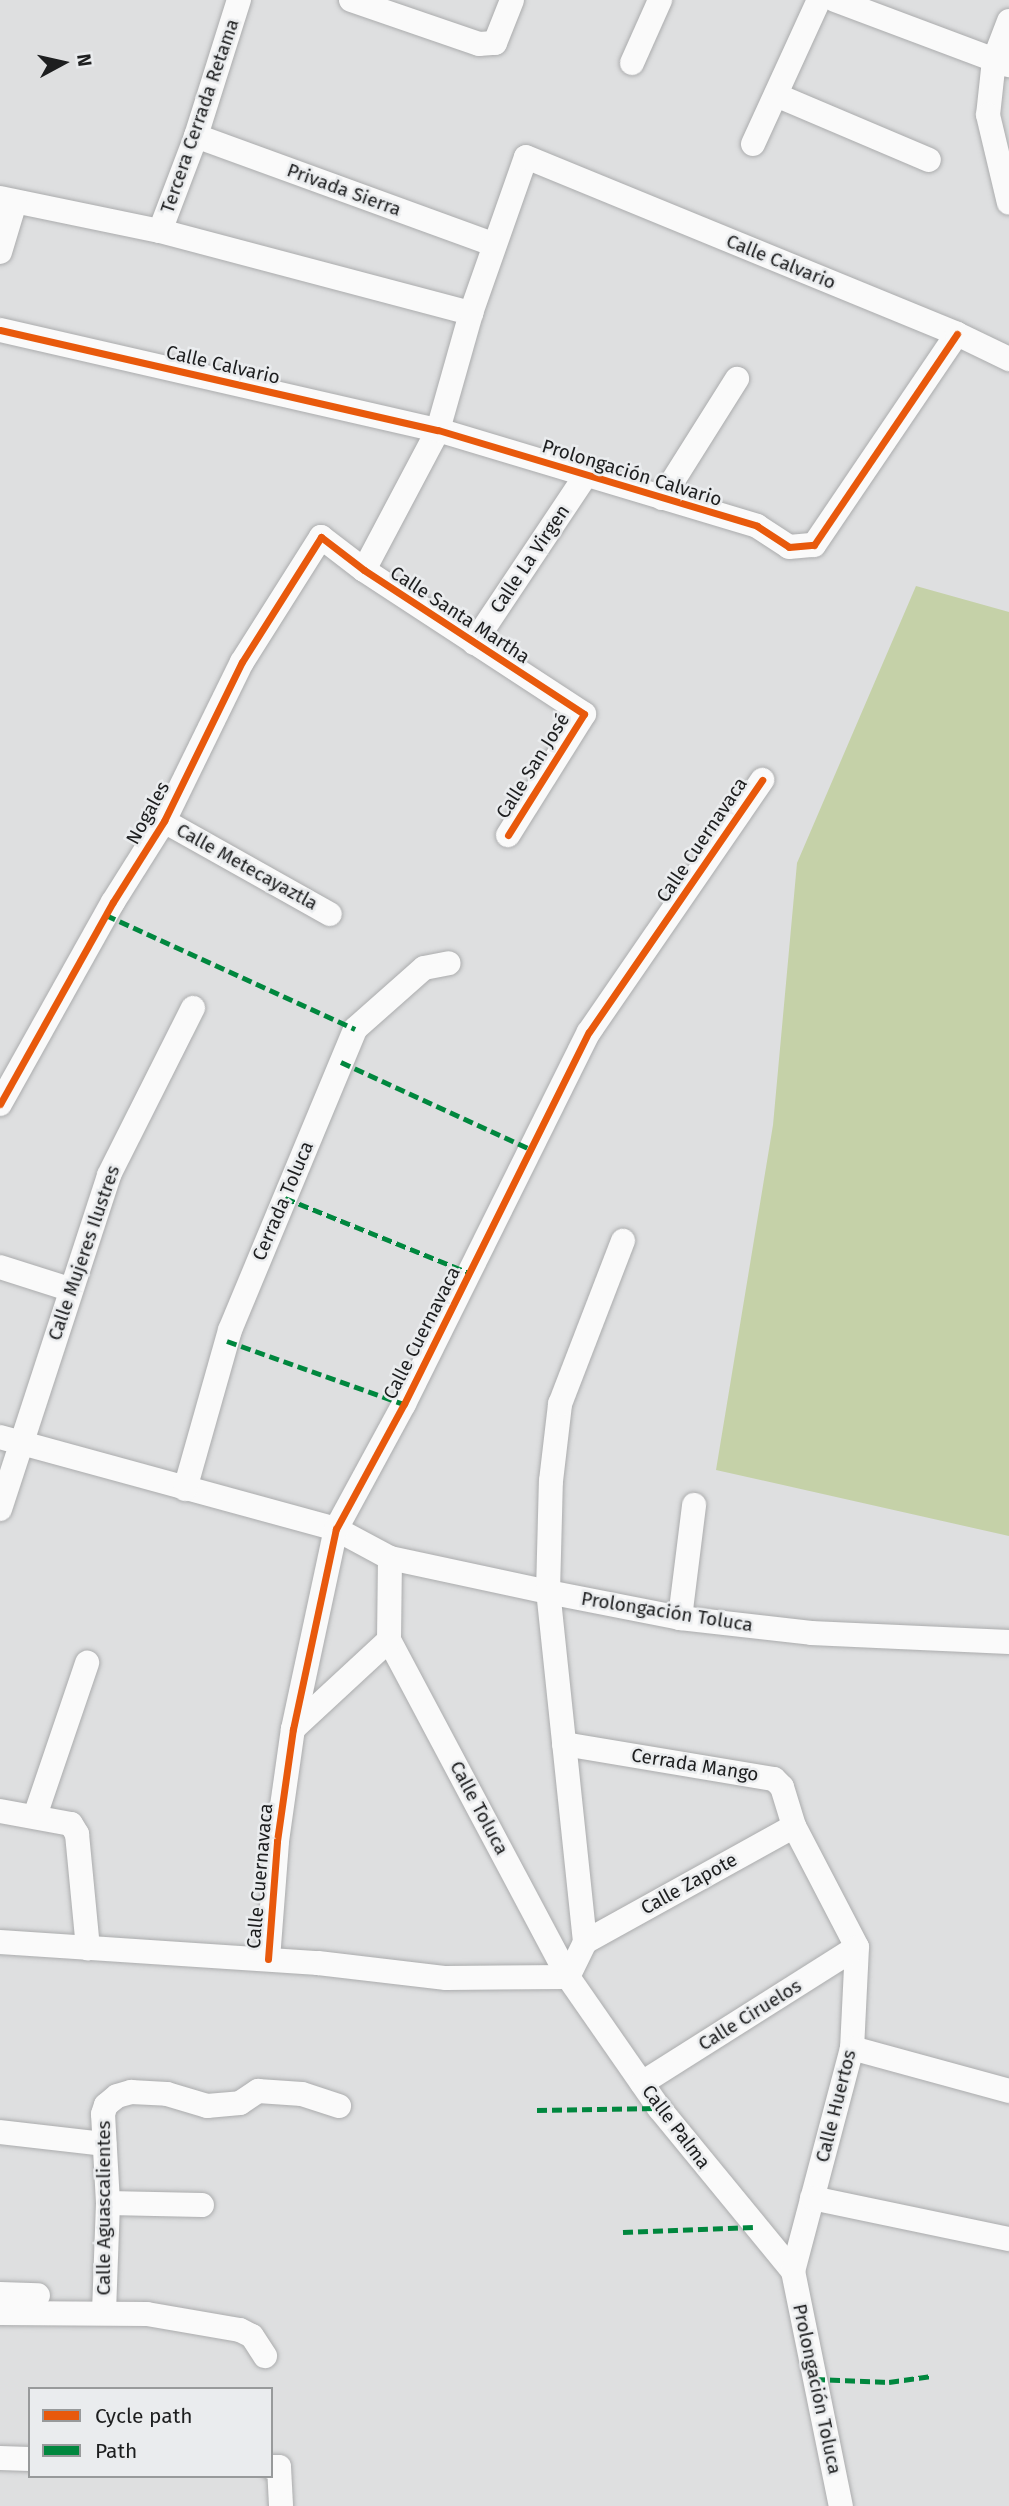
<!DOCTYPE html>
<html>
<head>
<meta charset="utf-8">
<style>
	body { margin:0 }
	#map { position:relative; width:1009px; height:2506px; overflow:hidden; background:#dedfe0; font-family:"Fira Sans",sans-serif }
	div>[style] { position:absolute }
	.green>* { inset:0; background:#c5d1a8 }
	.roads { filter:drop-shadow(0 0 2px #abacad) drop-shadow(0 0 2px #abacad) }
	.minor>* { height:24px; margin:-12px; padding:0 12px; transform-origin:12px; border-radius:12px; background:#fafafa }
	.quiet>* { height:5px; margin-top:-2.5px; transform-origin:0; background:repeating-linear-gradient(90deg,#00873e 0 10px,transparent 0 15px) }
	.cycleway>* { height:7px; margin:-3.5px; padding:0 3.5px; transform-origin:3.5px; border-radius:3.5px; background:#e8590c }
	span { translate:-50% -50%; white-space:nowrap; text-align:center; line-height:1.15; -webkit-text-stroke:5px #eaecee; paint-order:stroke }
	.street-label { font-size:19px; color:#1d1e1f }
	.legend { position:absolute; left:28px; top:2387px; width:245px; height:91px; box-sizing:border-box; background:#eaecee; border:2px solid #989a9b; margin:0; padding:9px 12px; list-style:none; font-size:21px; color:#1d1e1f }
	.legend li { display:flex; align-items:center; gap:14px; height:35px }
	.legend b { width:35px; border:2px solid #989a9b }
	.north { position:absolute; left:28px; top:28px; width:70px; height:70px; -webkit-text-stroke:5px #eaecee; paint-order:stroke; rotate:82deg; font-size:19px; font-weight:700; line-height:28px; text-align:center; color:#1d1e1f }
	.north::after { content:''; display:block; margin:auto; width:24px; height:32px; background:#1d1e1f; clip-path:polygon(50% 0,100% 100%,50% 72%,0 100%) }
</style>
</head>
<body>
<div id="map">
	<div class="green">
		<div style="clip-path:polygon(916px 586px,1009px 612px,1009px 1536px,716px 1470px,773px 1125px,797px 863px)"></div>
	</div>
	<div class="roads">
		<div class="minor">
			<div style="left:351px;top:0;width:135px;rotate:19deg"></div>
			<div style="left:479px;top:44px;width:16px;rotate:-4deg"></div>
			<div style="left:495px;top:43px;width:46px;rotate:-68.4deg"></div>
			<div style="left:835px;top:0;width:185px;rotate:20.6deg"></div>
			<div style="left:1009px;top:21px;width:42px;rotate:111deg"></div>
			<div style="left:994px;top:60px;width:55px;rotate:96.2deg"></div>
			<div style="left:988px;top:115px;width:90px;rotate:76.6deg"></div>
			<div style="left:632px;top:63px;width:69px;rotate:-66deg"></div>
			<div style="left:776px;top:95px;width:166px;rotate:23deg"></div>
			<div style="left:196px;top:136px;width:316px;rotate:20deg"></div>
			<div style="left:753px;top:144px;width:158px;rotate:-65.4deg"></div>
			<div style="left:0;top:198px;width:163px;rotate:11.7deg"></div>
			<div style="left:160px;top:231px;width:322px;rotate:14.8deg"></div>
			<div style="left:160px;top:231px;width:102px;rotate:-69.2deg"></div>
			<div style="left:196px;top:136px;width:143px;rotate:-72.5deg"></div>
			<div style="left:0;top:252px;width:52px;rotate:-73.3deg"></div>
			<div style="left:0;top:330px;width:449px;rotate:12.9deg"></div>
			<div style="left:438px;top:430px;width:333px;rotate:16.7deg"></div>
			<div style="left:757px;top:526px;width:38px;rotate:33deg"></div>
			<div style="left:789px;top:547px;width:25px;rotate:-5deg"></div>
			<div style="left:814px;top:545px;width:255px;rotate:-55.9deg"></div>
			<div style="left:662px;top:498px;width:141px;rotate:-57.8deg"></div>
			<div style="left:364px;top:570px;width:158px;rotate:-62.1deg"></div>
			<div style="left:438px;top:430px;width:122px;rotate:-74.2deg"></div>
			<div style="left:471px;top:313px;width:165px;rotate:-70.6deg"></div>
			<div style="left:526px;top:157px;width:466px;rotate:22.3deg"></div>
			<div style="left:957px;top:334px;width:58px;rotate:25.7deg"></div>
			<div style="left:474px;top:643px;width:202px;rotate:-56.3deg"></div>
			<div style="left:164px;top:821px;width:190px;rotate:29.3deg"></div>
			<div style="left:0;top:1104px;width:231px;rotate:-60.8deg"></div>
			<div style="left:113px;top:902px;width:96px;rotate:-57.8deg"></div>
			<div style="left:164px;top:821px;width:177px;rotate:-63.9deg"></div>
			<div style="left:242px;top:662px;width:148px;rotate:-57.7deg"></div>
			<div style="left:321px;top:537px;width:54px;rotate:37.5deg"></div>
			<div style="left:364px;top:570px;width:263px;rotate:33.2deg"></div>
			<div style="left:584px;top:714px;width:143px;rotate:122.1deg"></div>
			<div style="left:0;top:1267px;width:72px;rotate:17.7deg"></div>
			<div style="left:0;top:1437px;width:348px;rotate:15.3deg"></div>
			<div style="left:336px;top:1529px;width:61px;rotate:28.2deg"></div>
			<div style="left:390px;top:1558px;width:162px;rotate:12.1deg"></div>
			<div style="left:548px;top:1592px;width:135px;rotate:11.1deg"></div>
			<div style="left:680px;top:1618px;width:132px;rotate:6.5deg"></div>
			<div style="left:811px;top:1633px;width:198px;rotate:2.6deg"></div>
			<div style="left:185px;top:1489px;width:165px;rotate:-74.2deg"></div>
			<div style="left:230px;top:1330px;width:326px;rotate:-67.4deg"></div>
			<div style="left:355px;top:1029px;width:92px;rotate:-41.5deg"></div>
			<div style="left:424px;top:968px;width:25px;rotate:-11deg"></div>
			<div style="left:0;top:1509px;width:351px;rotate:-71.9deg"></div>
			<div style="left:109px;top:1175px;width:187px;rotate:-63.3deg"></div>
			<div style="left:680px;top:1618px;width:114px;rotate:-82.9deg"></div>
			<div style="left:389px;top:1640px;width:382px;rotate:62deg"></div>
			<div style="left:568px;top:1977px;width:160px;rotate:55.2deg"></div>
			<div style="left:659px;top:2108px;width:211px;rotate:50.6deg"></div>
			<div style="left:293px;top:1729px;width:131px;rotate:-42.8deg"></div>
			<div style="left:389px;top:1640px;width:82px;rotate:-89.3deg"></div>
			<div style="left:564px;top:1744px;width:213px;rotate:9.5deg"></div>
			<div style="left:774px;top:1779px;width:11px;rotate:45deg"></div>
			<div style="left:782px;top:1787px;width:41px;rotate:72.9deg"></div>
			<div style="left:794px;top:1826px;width:136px;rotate:62.5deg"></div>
			<div style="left:857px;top:1947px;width:101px;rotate:92.8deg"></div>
			<div style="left:852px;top:2048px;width:231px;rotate:104.8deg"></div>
			<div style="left:793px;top:2271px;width:240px;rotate:78.5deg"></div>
			<div style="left:0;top:1811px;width:72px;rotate:10.4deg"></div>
			<div style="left:71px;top:1824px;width:12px;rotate:59deg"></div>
			<div style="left:77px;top:1834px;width:115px;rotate:84.5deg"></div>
			<div style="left:35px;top:1816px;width:162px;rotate:-71.2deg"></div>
			<div style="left:0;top:1942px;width:319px;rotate:3.8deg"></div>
			<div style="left:318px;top:1963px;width:129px;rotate:6.7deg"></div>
			<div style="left:446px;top:1978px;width:122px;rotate:-0.5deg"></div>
			<div style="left:585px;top:1942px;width:239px;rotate:-29deg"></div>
			<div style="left:268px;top:1959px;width:118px;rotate:-85.6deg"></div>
			<div style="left:277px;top:1841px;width:113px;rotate:-81.9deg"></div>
			<div style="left:293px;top:1729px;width:205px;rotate:-77.9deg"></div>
			<div style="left:336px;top:1529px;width:142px;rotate:-61.5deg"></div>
			<div style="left:404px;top:1404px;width:415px;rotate:-63.6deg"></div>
			<div style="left:589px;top:1032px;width:306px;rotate:-55.5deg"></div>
			<div style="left:568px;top:1977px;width:39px;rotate:-64deg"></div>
			<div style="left:585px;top:1942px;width:352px;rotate:-96deg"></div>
			<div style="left:548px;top:1592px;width:111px;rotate:-88.5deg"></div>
			<div style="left:551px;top:1481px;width:78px;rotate:-83.3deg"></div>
			<div style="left:560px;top:1404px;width:175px;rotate:-68.9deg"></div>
			<div style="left:852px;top:2048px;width:163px;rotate:15.3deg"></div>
			<div style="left:642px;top:2083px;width:254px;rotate:-32.3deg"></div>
			<div style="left:0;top:2132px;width:105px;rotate:6.6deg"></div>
			<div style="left:812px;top:2198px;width:201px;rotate:11.8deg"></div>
			<div style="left:108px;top:2203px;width:94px;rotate:1.2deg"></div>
			<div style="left:0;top:2294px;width:38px;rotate:2deg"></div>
			<div style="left:104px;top:2312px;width:109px;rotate:-87.9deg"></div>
			<div style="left:108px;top:2203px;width:89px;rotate:-93.2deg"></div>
			<div style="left:103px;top:2114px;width:9px;rotate:-72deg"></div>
			<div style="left:106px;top:2105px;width:14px;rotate:-39deg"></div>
			<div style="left:117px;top:2096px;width:15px;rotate:-16deg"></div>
			<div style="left:131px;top:2092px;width:36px;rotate:3deg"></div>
			<div style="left:167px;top:2094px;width:42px;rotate:16.7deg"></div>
			<div style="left:207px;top:2106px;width:33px;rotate:-5deg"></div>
			<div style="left:240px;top:2103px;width:22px;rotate:-34deg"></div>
			<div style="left:258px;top:2091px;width:44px;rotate:3.9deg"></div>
			<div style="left:302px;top:2094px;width:39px;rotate:18deg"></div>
			<div style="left:0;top:2313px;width:147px;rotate:0.4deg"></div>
			<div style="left:147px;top:2314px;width:94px;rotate:9.8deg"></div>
			<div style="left:240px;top:2330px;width:13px;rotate:27deg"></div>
			<div style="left:252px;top:2336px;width:24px;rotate:57deg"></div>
			<div style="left:0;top:2458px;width:30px;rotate:2deg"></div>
			<div style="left:271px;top:2467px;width:8px"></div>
			<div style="left:279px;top:2467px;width:39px;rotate:87deg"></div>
		</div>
	</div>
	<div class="quiet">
		<div style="left:106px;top:915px;width:274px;rotate:24.6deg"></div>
		<div style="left:341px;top:1062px;width:210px;rotate:24.7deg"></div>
		<div style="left:285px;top:1198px;width:200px;rotate:22.1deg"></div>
		<div style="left:227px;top:1341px;width:188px;rotate:19.6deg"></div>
		<div style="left:537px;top:2110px;width:122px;rotate:-0.9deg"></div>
		<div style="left:623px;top:2232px;width:131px;rotate:-2.2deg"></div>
		<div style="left:815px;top:2379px;width:74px;rotate:2.3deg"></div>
		<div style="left:889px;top:2382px;width:43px;rotate:-7.9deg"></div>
	</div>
	<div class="cycleway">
		<div style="left:0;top:330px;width:449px;rotate:12.9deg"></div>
		<div style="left:438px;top:430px;width:333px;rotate:16.7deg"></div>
		<div style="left:757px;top:526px;width:38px;rotate:33deg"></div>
		<div style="left:789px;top:547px;width:25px;rotate:-5deg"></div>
		<div style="left:814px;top:545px;width:255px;rotate:-55.9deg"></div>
		<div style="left:0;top:1104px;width:231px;rotate:-60.8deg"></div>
		<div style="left:113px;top:902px;width:96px;rotate:-57.8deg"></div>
		<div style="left:164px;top:821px;width:177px;rotate:-63.9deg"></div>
		<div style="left:242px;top:662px;width:148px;rotate:-57.7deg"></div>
		<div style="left:321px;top:537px;width:54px;rotate:37.5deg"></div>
		<div style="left:364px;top:570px;width:263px;rotate:33.2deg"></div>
		<div style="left:584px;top:714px;width:143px;rotate:122.1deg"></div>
		<div style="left:268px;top:1959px;width:118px;rotate:-85.6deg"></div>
		<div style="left:277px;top:1841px;width:113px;rotate:-81.9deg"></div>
		<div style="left:293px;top:1729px;width:205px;rotate:-77.9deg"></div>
		<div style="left:336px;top:1529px;width:142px;rotate:-61.5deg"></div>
		<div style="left:404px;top:1404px;width:415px;rotate:-63.6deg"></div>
		<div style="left:589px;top:1032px;width:306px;rotate:-55.5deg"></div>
	</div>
	<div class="street-label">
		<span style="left:200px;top:116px;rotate:-71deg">Tercera Cerrada Retama</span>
		<span style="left:344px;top:190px;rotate:20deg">Privada Sierra</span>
		<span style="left:781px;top:262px;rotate:22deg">Calle Calvario</span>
		<span style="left:223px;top:365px;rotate:13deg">Calle Calvario</span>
		<span style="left:632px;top:473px;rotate:17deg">Prolongación Calvario</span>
		<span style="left:530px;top:559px;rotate:-56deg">Calle La Virgen</span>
		<span style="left:460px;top:615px;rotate:33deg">Calle Santa Martha</span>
		<span style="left:533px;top:766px;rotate:-58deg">Calle San José</span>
		<span style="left:148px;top:813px;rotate:-61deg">Nogales</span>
		<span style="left:702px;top:840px;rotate:-56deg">Calle Cuernavaca</span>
		<span style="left:247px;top:867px;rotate:29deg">Calle Metecayaztla</span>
		<span style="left:283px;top:1201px;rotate:-67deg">Cerrada Toluca</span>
		<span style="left:84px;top:1253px;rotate:-71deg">Calle Mujeres Ilustres</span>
		<span style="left:422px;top:1333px;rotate:-63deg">Calle Cuernavaca</span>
		<span style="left:667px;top:1612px;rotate:9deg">Prolongación Toluca</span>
		<span style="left:695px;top:1765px;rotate:9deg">Cerrada Mango</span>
		<span style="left:479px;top:1808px;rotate:62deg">Calle Toluca</span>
		<span style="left:260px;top:1876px;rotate:-85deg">Calle Cuernavaca</span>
		<span style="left:689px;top:1884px;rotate:-29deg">Calle Zapote</span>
		<span style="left:750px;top:2015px;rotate:-32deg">Calle Ciruelos</span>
		<span style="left:836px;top:2106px;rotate:-76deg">Calle Huertos</span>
		<span style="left:676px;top:2127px;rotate:53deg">Calle Palma</span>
		<span style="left:104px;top:2208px;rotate:-90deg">Calle Aguascalientes</span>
		<span style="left:817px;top:2389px;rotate:78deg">Prolongación Toluca</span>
	</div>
	<ul class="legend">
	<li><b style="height:9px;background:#e8590c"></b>Cycle path</li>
	<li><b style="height:9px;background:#00873e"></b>Path</li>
	</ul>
	<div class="north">N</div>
</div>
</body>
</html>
